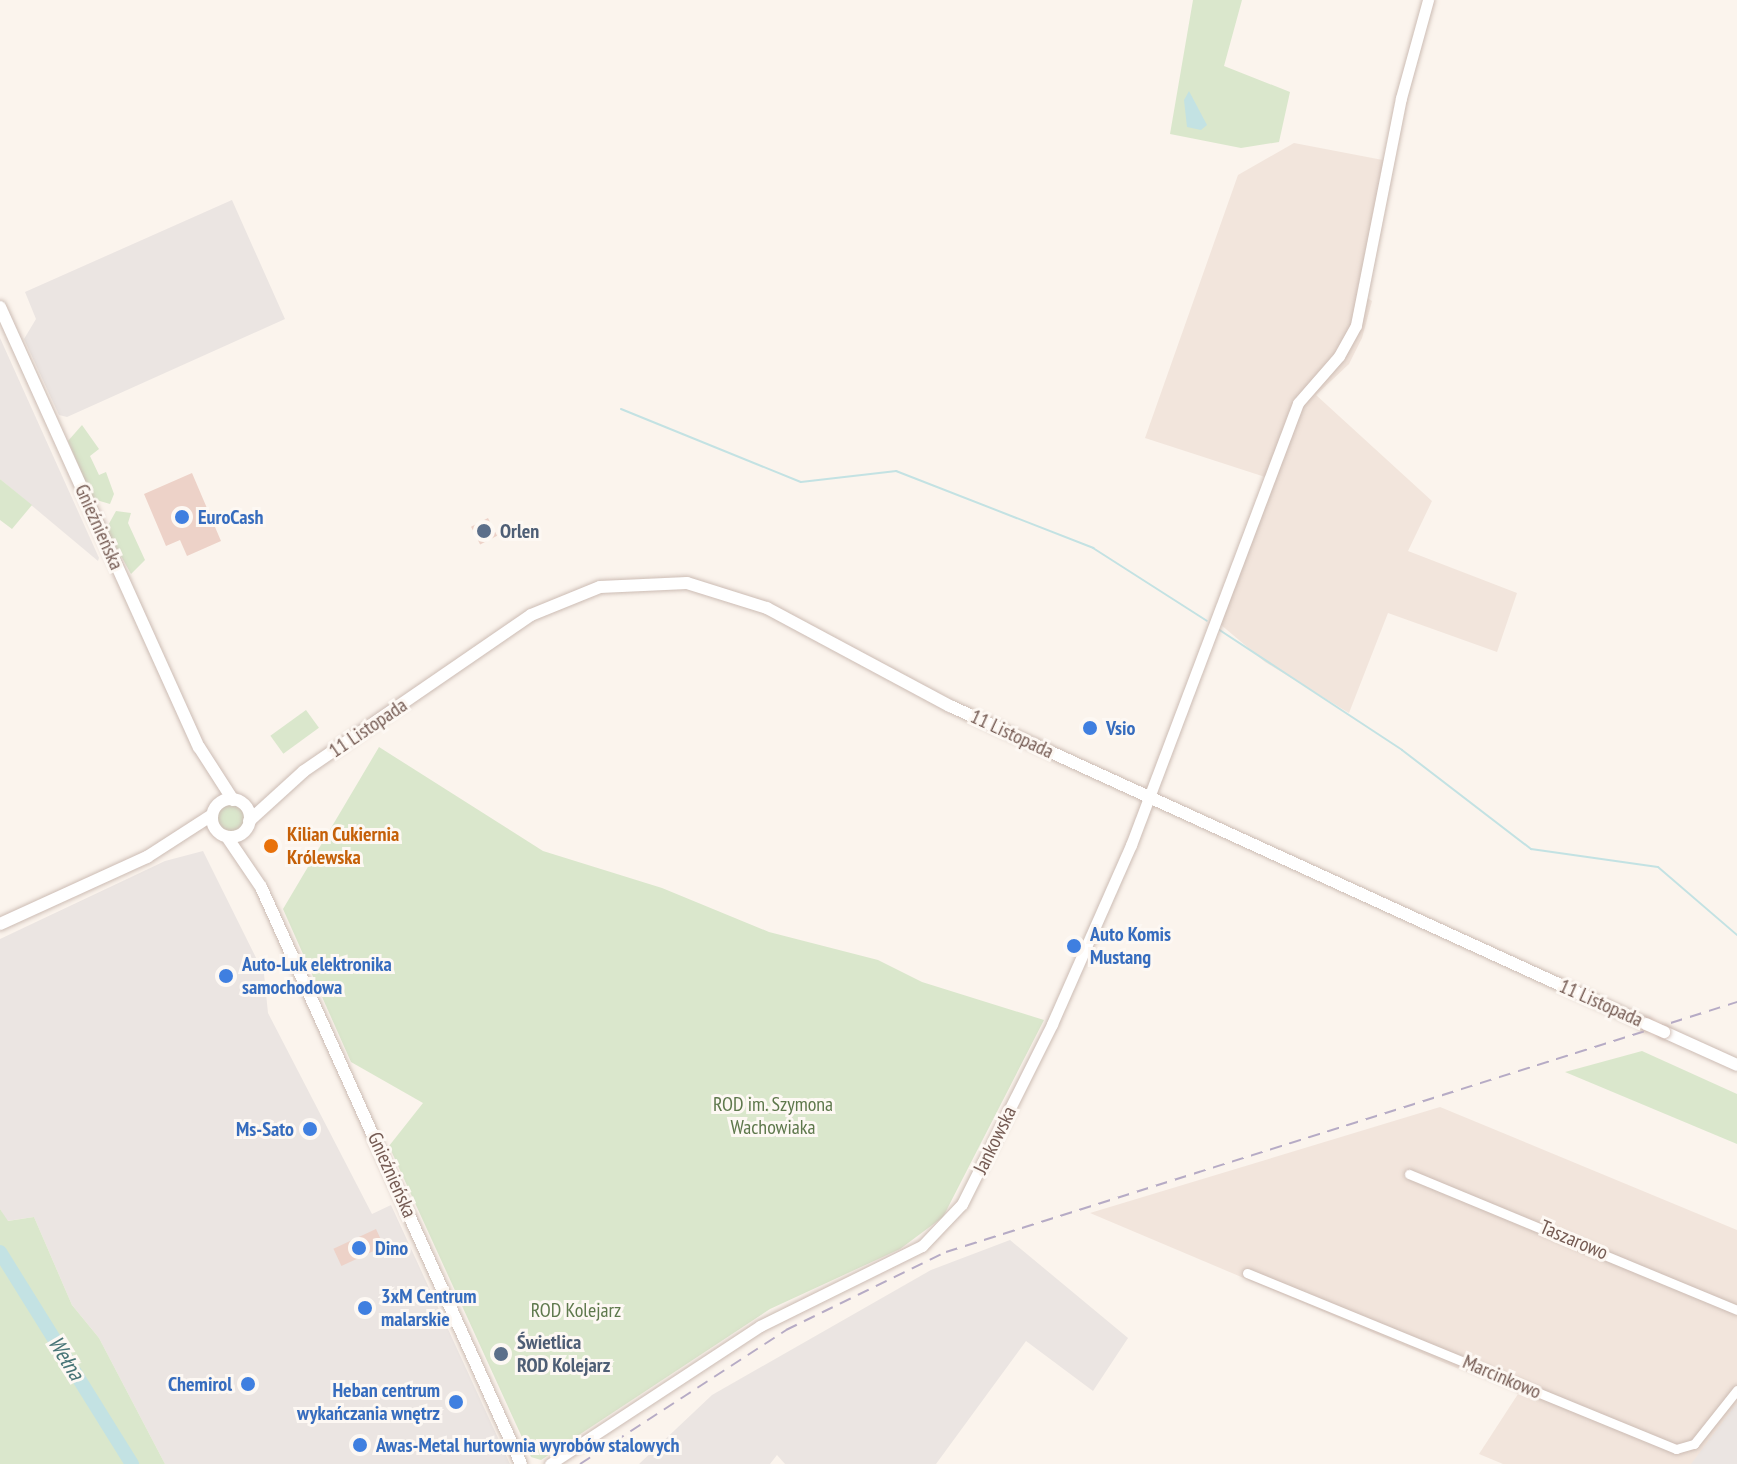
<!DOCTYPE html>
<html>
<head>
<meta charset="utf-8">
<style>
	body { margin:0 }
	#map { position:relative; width:1737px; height:1464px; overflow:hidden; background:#fbf4ed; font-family:"PT Sans Narrow",sans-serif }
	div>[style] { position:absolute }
	.residential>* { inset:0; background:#f2e5dc }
	.industrial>* { inset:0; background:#ebe5e2 }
	.green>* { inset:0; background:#dae7cc; transform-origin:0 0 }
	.round { border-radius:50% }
	.water>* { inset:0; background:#c3e2e3 }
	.stream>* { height:2px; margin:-1px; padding:0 1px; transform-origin:1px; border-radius:1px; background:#c3e2e3 }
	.river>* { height:14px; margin:-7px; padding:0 7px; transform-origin:7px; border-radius:7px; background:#c3e2e3 }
	.building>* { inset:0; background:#edd2c8; transform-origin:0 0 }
	.roads { filter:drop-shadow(0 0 2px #ccbcb4) drop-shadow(0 0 2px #ccbcb4) }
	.minor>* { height:9px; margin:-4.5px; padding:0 4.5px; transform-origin:4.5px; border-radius:4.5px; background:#fff }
	.tertiary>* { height:11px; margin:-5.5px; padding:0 5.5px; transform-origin:5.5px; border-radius:5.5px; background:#fff }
	.secondary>* { height:12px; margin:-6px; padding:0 6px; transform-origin:6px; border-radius:6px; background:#fff }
	.secondary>.ring { margin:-6px; padding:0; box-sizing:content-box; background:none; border:12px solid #fff; border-radius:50% }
	.rail>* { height:2px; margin-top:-1px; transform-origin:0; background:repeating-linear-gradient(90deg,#b6abc5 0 12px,transparent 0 20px) }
	.bridges { filter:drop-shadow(0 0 2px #d1bdb4) drop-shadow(0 0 2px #d1bdb4) }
	.secondary-bridge>* { height:12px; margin:-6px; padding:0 6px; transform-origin:6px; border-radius:6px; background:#fff }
	.dots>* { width:22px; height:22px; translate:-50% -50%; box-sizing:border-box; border:4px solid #fdf8f3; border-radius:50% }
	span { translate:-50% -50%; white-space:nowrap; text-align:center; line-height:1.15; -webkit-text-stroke:6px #fdf8f3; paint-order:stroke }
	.shop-label { font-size:20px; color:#366cbe; font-weight:700 }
	.left { translate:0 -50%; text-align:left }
	.right { translate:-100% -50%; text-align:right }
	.street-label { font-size:20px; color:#745a52 }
	.service-label { font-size:20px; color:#4e5e75; font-weight:700 }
	.food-label { font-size:20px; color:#c56008; font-weight:700 }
	.park-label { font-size:20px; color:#5e784c }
	.water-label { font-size:22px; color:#477476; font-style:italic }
</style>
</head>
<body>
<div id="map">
	<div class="residential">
		<div style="clip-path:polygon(1294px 143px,1388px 161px,1363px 295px,1372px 301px,1362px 338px,1349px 364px,1316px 395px,1432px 501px,1408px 551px,1517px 593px,1497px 652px,1388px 613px,1349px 713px,1265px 662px,1220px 624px,1274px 480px,1145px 438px,1238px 175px)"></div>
		<div style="clip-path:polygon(1440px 1107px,1737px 1230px,1737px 1404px,1692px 1464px,1503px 1464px,1479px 1454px,1518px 1394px,1090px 1213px)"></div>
	</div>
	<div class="industrial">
		<div style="clip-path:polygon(232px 200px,285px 319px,67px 417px,59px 415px,24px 339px,36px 319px,25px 292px)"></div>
		<div style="clip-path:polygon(0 338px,99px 558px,98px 561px,0 479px)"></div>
		<div style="clip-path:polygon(203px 851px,264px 974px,268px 1013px,372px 1214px,391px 1205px,510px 1464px,165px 1464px,99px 1338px,72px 1305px,34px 1217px,7px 1221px,0 1209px,0 939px,165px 861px)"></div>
		<div style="clip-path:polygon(1010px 1240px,1128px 1338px,1093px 1391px,1026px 1341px,936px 1464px,785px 1464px,777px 1455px,770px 1464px,639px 1464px,712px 1395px,931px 1270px)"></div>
		<div style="clip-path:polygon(1737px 1403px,1737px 1464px,1691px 1464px,1712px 1436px)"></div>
	</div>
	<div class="green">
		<div style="clip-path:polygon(1193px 0,1242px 0,1224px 66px,1290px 92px,1279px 142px,1241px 148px,1170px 134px)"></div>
		<div style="clip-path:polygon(82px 425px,99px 449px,90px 456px,99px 475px,106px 472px,114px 494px,110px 504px,93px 499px,68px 441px)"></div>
		<div style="clip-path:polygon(0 479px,32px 505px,12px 529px,0 520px)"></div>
		<div style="clip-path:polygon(116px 511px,131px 513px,128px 523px,145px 560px,131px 574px,106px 529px)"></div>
		<div style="left:306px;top:710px;width:22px;height:44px;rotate:54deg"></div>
		<div style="clip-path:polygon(379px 747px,543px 851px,662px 888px,769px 932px,878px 960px,922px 982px,1044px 1020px,943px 1217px,900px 1249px,770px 1309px,541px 1460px,531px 1457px,389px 1146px,423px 1103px,351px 1062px,283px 909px)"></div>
		<div class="round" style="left:217px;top:804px;width:28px;height:28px"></div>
		<div style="clip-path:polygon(1642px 1051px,1737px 1094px,1737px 1144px,1565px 1072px)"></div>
		<div style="clip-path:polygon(0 1209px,8px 1221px,34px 1217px,72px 1305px,99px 1338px,165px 1464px,0 1464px)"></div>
	</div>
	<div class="water">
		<div style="clip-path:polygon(1189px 91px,1207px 125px,1201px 130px,1187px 127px,1184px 100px)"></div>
	</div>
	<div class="stream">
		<div style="left:621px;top:409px;width:194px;rotate:22.1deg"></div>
		<div style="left:801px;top:482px;width:96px;rotate:-6.6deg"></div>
		<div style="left:896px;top:471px;width:212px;rotate:21.3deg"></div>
		<div style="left:1093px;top:548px;width:135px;rotate:32.6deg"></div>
		<div style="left:1218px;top:629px;width:220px;rotate:33.3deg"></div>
		<div style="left:1402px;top:750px;width:163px;rotate:37.5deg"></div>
		<div style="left:1531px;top:849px;width:128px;rotate:8.1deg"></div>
		<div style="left:1658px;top:867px;width:104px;rotate:40.7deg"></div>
	</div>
	<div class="river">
		<div style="left:0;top:1252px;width:250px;rotate:58.1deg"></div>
	</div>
	<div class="building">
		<div style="clip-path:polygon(192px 473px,221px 541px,187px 556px,180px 540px,166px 546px,144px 494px)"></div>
		<div style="left:488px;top:518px;width:20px;height:19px;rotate:63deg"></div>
		<div style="left:376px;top:1229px;width:19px;height:47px;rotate:65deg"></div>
	</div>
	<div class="roads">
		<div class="minor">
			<div style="left:1409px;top:1174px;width:355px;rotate:22.5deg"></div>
			<div style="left:1247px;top:1273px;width:464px;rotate:22.3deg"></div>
			<div style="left:1676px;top:1449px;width:19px;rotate:-16deg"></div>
			<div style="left:1694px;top:1444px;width:69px;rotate:-51.5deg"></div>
		</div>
		<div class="tertiary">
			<div style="left:550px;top:1464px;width:251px;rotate:-33.3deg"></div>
			<div style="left:760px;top:1326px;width:181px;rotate:-26.3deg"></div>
			<div style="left:922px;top:1246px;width:58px;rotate:-46.4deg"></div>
			<div style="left:962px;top:1204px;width:201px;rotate:-63.4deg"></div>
			<div style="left:1052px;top:1024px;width:196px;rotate:-66.2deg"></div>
			<div style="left:1131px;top:845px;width:472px;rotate:-69.3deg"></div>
			<div style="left:1298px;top:403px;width:62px;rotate:-48.9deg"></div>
			<div style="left:1339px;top:356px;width:35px;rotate:-61deg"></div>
			<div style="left:1356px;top:325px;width:231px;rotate:-78.8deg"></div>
			<div style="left:1401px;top:98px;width:102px;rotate:-74.6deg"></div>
		</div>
		<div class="secondary">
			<div style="left:0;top:307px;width:483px;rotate:65.7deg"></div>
			<div style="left:199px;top:747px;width:63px;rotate:57.3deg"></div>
			<div class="ring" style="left:212px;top:799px;width:26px;height:26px"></div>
			<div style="left:249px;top:821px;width:74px;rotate:-42.3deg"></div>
			<div style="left:304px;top:771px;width:275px;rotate:-34.5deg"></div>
			<div style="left:531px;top:615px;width:74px;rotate:-22.1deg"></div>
			<div style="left:600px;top:587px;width:87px;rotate:-2.6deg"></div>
			<div style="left:687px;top:583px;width:84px;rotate:17.4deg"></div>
			<div style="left:767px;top:608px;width:208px;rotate:28.2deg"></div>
			<div style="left:950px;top:706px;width:765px;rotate:24.56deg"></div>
			<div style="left:227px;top:837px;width:60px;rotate:55.8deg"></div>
			<div style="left:261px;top:887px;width:633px;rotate:65.74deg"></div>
			<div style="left:0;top:924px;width:162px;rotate:-24.5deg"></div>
			<div style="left:147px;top:857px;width:77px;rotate:-32.9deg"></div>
			<div style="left:1664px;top:1032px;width:80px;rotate:24.3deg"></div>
		</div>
	</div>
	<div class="rail">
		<div style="left:580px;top:1464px;width:246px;rotate:-33deg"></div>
		<div style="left:786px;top:1330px;width:178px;rotate:-26deg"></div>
		<div style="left:946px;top:1252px;width:830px;rotate:-17.54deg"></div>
	</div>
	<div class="bridges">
		<div class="secondary-bridge">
			<div style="left:1646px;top:1024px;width:20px;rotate:24deg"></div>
		</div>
	</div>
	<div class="dots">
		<div style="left:182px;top:517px;background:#3f7fe0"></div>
		<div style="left:484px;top:531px;background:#5c6f8a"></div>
		<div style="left:1090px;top:728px;background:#3f7fe0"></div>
		<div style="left:271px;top:846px;background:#e8710a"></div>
		<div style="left:1074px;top:946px;background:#3f7fe0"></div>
		<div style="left:226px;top:976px;background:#3f7fe0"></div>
		<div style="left:310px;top:1129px;background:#3f7fe0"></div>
		<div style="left:359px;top:1248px;background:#3f7fe0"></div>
		<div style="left:365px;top:1308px;background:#3f7fe0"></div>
		<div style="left:501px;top:1354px;background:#5c6f8a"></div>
		<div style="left:248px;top:1384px;background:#3f7fe0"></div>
		<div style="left:456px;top:1402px;background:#3f7fe0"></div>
		<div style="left:360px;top:1445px;background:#3f7fe0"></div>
	</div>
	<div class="shop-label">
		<span class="left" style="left:198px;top:517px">EuroCash</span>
		<span class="left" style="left:1106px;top:728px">Vsio</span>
		<span class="left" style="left:1090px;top:946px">Auto Komis<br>Mustang</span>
		<span class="left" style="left:242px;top:976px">Auto-Luk elektronika<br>samochodowa</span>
		<span class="right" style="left:294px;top:1129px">Ms-Sato</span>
		<span class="left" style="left:375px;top:1248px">Dino</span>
		<span class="left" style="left:381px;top:1308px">3xM Centrum<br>malarskie</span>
		<span class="right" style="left:232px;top:1384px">Chemirol</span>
		<span class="right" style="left:440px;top:1402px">Heban centrum<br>wykańczania wnętrz</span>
		<span class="left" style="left:376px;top:1445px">Awas-Metal hurtownia wyrobów stalowych</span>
	</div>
	<div class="street-label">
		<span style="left:99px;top:527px;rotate:66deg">Gnieźnieńska</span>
		<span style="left:368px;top:728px;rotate:-34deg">11 Listopada</span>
		<span style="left:1012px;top:734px;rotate:25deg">11 Listopada</span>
		<span style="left:1601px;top:1003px;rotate:24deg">11 Listopada</span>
		<span style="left:995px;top:1140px;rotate:-64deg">Jankowska</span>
		<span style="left:392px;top:1175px;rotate:66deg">Gnieźnieńska</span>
		<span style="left:1574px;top:1240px;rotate:23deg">Taszarowo</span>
		<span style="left:1502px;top:1377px;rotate:23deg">Marcinkowo</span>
	</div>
	<div class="service-label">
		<span class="left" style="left:500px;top:531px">Orlen</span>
		<span class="left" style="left:517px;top:1354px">Świetlica<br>ROD Kolejarz</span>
	</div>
	<div class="food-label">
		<span class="left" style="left:287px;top:846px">Kilian Cukiernia<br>Królewska</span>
	</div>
	<div class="park-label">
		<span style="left:773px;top:1116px">ROD im. Szymona<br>Wachowiaka</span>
		<span style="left:576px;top:1310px">ROD Kolejarz</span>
	</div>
	<div class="water-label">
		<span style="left:66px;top:1358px;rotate:58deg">Wełna</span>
	</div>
</div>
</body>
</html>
